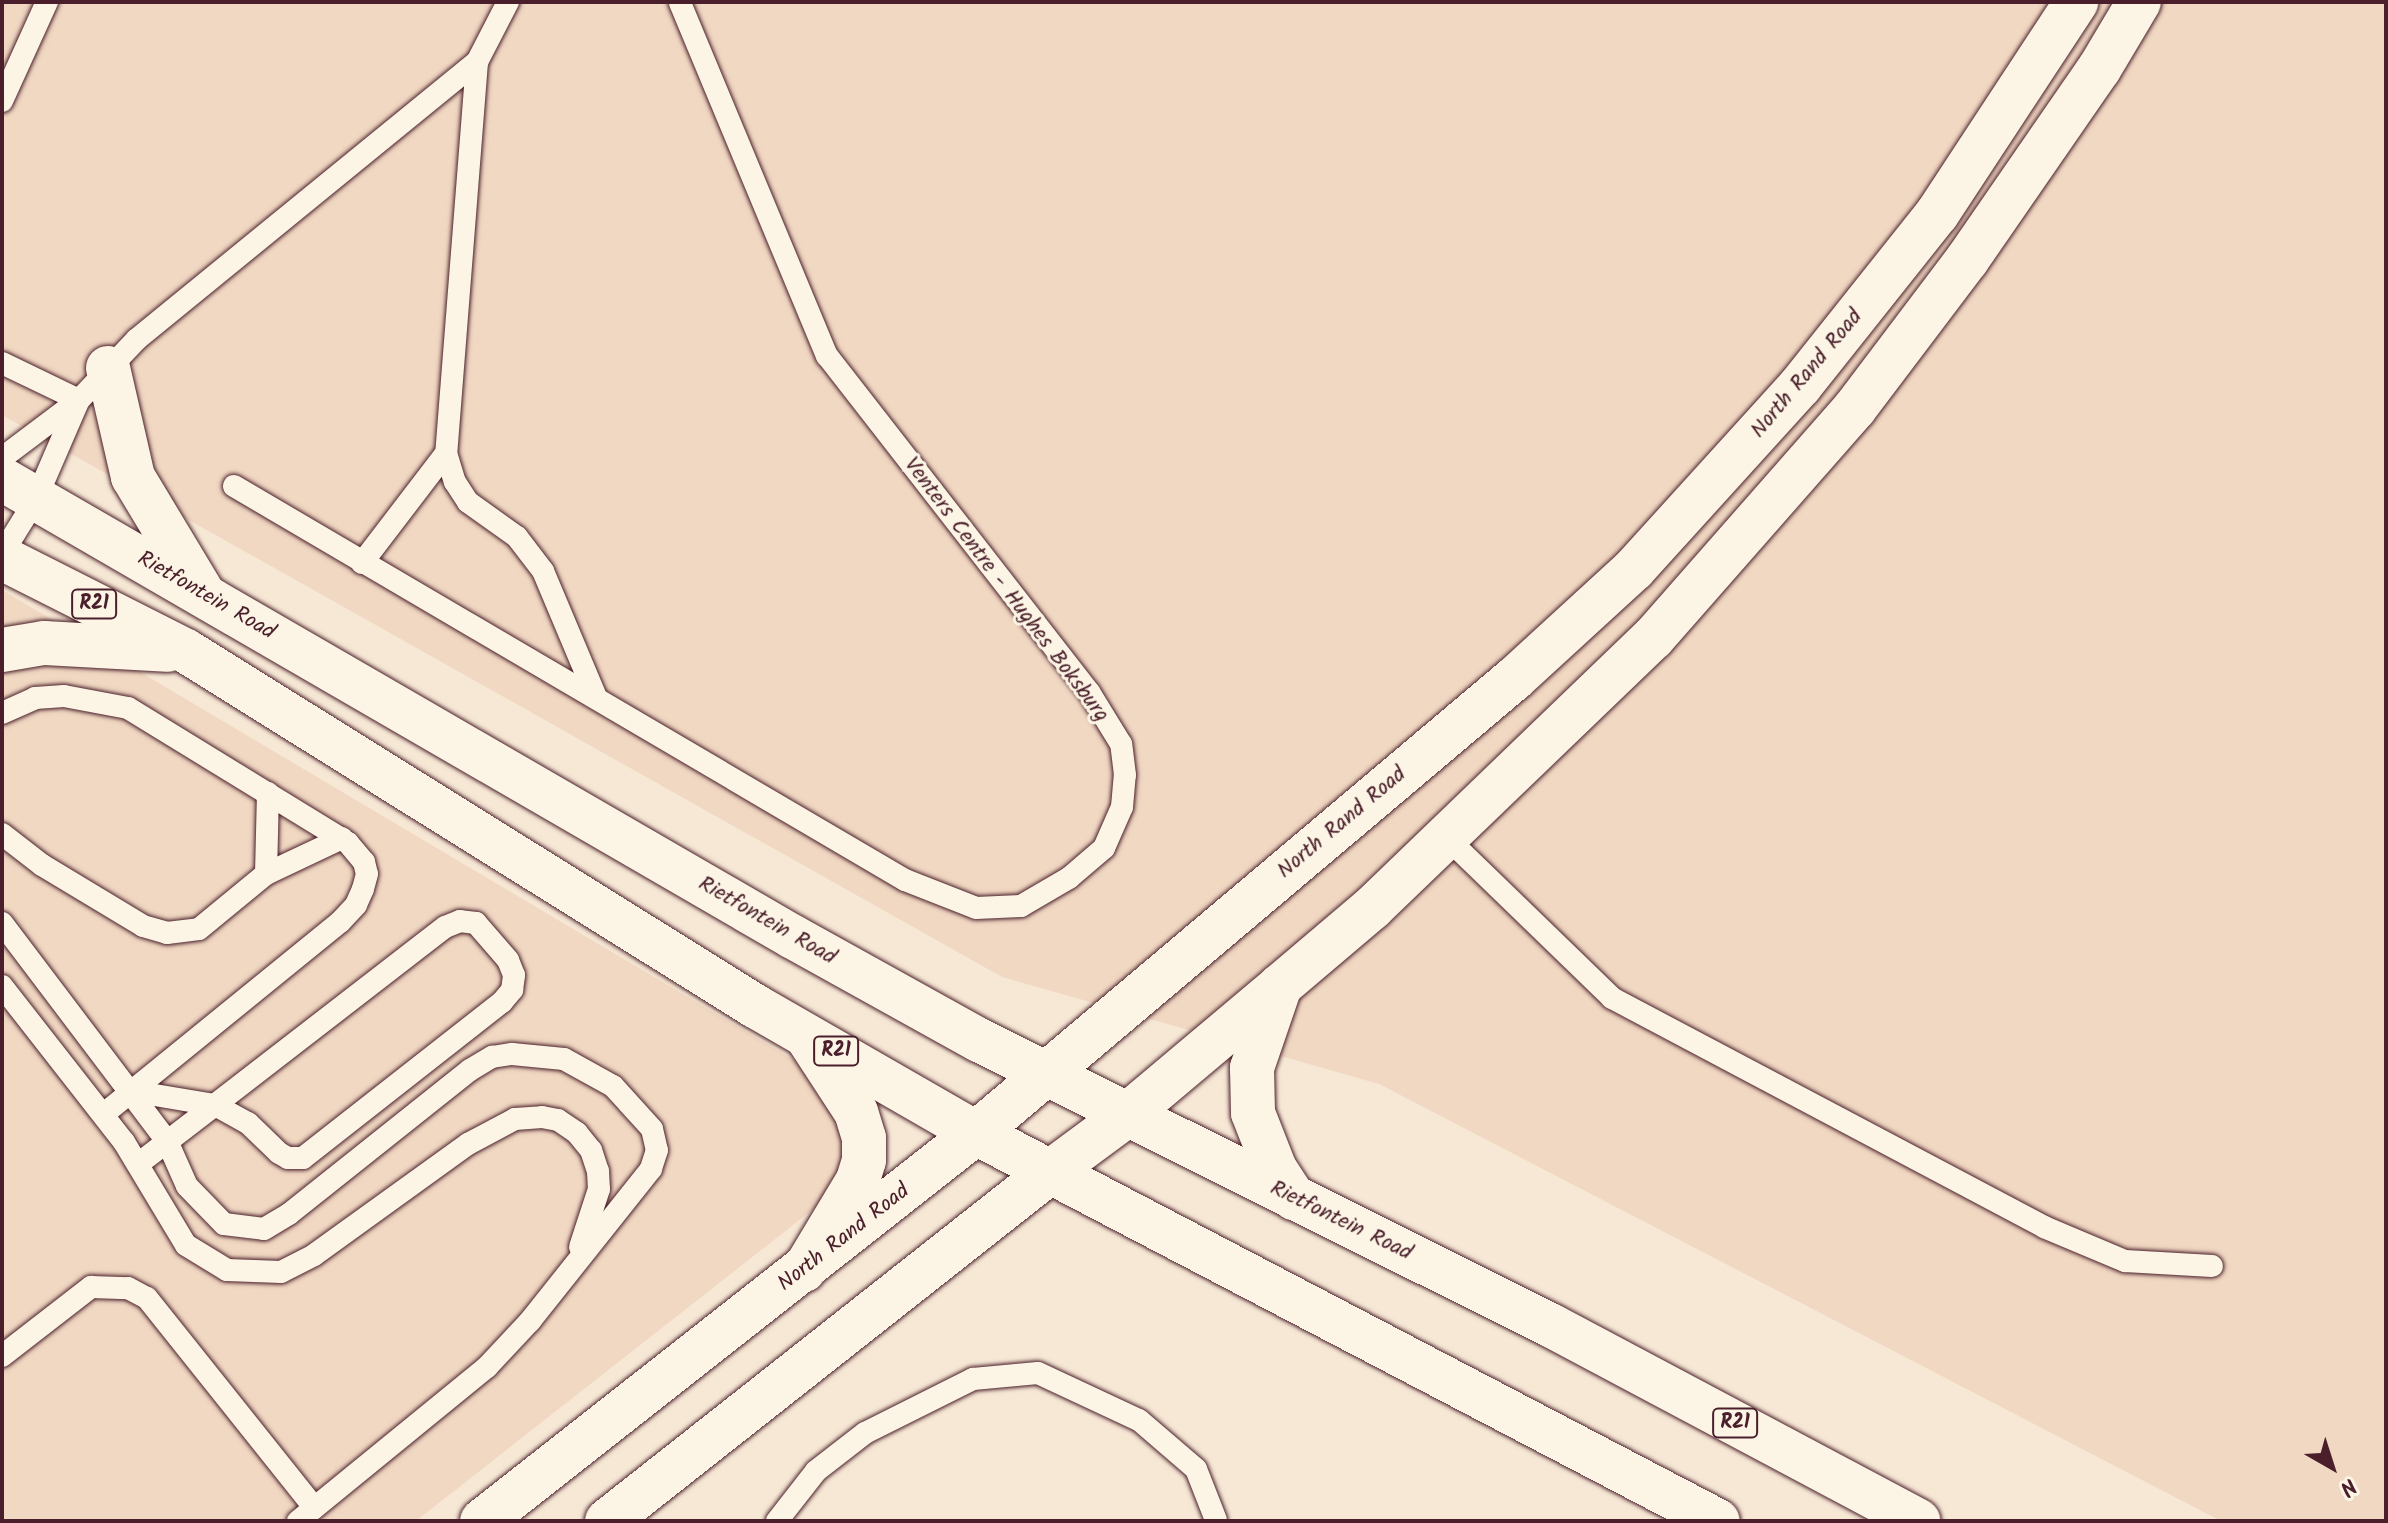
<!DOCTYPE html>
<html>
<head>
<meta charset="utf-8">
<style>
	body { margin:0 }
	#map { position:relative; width:2388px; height:1523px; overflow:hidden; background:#f7e8d5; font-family:Kalam,sans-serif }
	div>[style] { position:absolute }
	.built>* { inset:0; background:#f1d8c2 }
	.roads { filter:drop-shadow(0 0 2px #4a1f2b) drop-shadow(0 0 2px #4a1f2b) }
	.lane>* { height:22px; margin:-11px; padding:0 11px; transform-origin:11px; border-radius:11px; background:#fcf5e5 }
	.secondary>* { height:44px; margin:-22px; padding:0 22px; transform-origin:22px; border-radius:22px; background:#fcf5e5 }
	.primary>* { height:44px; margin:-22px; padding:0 22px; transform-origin:22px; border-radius:22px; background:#fcf5e5 }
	span { translate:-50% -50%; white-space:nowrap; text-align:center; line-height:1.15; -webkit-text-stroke:6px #fcf5e5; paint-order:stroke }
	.shield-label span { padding:2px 6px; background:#fcf5e5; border:2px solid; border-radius:6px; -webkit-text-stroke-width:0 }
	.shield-label { font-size:20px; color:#4a1f2b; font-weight:700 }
	.street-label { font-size:22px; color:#4a1f2b }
	.frame { position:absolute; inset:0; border:4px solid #4a1f2b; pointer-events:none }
	.north { position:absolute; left:2292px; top:1427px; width:80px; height:80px; -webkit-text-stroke:6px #fcf5e5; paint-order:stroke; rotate:141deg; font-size:22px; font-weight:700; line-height:32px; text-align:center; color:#4a1f2b }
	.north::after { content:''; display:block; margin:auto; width:28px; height:36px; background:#4a1f2b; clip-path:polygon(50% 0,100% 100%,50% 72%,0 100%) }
</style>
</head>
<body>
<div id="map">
	<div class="built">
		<div style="clip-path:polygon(2px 2px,2386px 2px,2386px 1521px,2221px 1521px,1379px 1084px,1002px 977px,2px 415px)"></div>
		<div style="clip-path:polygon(2px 590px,809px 1069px,848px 1143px,833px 1188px,816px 1207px,416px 1521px,2px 1521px)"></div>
	</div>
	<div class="roads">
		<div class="lane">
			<div style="left:477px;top:62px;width:392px;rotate:94.5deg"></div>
			<div style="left:446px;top:453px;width:30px;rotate:73deg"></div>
			<div style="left:455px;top:482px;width:24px;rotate:57deg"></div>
			<div style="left:468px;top:502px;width:60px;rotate:35.5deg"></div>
			<div style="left:517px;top:537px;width:43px;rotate:52.6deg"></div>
			<div style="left:543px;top:571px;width:137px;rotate:67.2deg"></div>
			<div style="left:2px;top:101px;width:109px;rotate:-65.6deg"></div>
			<div style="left:2px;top:363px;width:85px;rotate:25.7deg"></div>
			<div style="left:2px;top:458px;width:96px;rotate:-37deg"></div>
			<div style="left:79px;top:400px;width:84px;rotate:-46.4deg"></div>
			<div style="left:137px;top:339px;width:439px;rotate:-39.2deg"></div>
			<div style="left:477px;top:62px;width:68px;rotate:-62.7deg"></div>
			<div style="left:234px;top:486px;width:778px;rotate:30.42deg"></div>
			<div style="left:905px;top:880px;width:76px;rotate:21.5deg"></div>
			<div style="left:976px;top:908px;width:45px;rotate:-2.5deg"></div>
			<div style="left:1021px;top:906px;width:56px;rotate:-30.3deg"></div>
			<div style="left:1069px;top:878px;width:46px;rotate:-40.6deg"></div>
			<div style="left:1104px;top:848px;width:45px;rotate:-66.3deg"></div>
			<div style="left:1122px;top:807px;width:32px;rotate:-85deg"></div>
			<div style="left:1125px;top:775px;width:31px;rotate:-97deg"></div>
			<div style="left:1121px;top:744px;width:61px;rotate:-121.6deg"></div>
			<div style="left:1089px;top:692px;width:426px;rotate:-127.9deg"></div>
			<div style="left:827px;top:356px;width:383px;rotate:-112.6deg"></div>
			<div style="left:2px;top:554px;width:65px;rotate:-58.3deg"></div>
			<div style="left:36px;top:499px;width:106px;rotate:-66.6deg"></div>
			<div style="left:362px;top:563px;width:138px;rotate:-52.6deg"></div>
			<div style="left:2px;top:713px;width:36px;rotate:-24deg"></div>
			<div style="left:35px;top:698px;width:29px;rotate:-4deg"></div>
			<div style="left:64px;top:696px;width:65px;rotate:10.6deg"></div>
			<div style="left:128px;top:708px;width:258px;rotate:31.5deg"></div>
			<div style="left:348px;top:843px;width:25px;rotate:50deg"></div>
			<div style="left:364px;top:862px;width:12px;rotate:76deg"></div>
			<div style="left:367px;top:874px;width:16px;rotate:105deg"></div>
			<div style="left:363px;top:889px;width:17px;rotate:114deg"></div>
			<div style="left:356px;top:905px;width:23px;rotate:133deg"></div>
			<div style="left:340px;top:922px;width:304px;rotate:140.9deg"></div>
			<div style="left:2px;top:834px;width:51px;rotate:37.8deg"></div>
			<div style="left:42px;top:865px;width:118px;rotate:31.1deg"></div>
			<div style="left:143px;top:926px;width:25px;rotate:16deg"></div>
			<div style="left:167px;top:933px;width:32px;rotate:-7deg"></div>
			<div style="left:199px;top:929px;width:87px;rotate:-39.4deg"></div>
			<div style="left:266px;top:874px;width:84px;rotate:-25.3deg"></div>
			<div style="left:1446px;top:837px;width:231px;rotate:44.1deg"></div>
			<div style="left:1612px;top:998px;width:489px;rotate:27.9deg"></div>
			<div style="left:2044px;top:1227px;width:88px;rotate:22.8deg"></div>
			<div style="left:2125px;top:1261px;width:87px;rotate:3.3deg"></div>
			<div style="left:266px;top:874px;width:81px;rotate:-88.6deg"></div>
			<div style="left:2px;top:923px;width:273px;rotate:52.9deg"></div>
			<div style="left:167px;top:1141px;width:49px;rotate:66deg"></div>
			<div style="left:187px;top:1186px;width:53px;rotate:45.8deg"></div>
			<div style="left:224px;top:1224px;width:40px;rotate:7.1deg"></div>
			<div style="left:264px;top:1229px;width:29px;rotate:-31deg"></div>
			<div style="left:289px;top:1214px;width:231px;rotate:-38.5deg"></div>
			<div style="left:470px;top:1070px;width:26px;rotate:-31deg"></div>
			<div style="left:492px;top:1057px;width:20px;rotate:-9deg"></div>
			<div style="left:512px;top:1054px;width:52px;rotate:5.5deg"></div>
			<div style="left:564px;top:1059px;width:56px;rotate:28.9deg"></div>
			<div style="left:613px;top:1086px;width:58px;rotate:47.8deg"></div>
			<div style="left:652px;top:1129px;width:22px;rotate:77deg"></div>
			<div style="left:657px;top:1150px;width:20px;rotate:108deg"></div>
			<div style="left:651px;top:1169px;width:194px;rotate:128.5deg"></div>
			<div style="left:530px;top:1321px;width:63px;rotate:133.1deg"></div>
			<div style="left:487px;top:1367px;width:244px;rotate:140.8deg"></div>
			<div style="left:2px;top:986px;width:198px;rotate:52deg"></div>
			<div style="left:124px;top:1142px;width:120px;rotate:59deg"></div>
			<div style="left:186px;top:1245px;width:48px;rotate:31.4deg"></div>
			<div style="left:227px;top:1270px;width:54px;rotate:2.1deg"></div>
			<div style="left:281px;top:1272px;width:37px;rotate:-27deg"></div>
			<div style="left:314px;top:1255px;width:190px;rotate:-35.8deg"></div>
			<div style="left:468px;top:1144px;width:53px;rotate:-28deg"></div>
			<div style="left:515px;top:1119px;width:27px;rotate:-4deg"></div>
			<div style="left:542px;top:1117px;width:16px;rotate:11deg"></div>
			<div style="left:558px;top:1120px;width:23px;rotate:34deg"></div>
			<div style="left:577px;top:1133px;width:22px;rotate:51deg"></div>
			<div style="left:591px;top:1150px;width:22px;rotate:72deg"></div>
			<div style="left:598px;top:1171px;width:18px;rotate:87deg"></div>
			<div style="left:599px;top:1189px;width:61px;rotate:108.1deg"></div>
			<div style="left:131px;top:1091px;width:85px;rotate:9.5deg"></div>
			<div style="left:215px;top:1105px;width:38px;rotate:29deg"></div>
			<div style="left:248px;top:1123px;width:43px;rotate:44.1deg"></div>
			<div style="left:279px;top:1153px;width:10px;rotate:29deg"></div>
			<div style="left:288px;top:1158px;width:15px"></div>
			<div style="left:303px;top:1158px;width:253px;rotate:-38.1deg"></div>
			<div style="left:502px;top:1002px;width:16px;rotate:-50deg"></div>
			<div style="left:512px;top:990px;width:15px;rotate:-82deg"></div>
			<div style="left:514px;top:975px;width:16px;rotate:-112deg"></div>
			<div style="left:508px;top:960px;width:49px;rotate:-130.9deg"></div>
			<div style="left:476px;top:923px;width:16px;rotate:-173deg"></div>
			<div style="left:460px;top:921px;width:16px;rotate:158deg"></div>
			<div style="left:445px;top:927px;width:291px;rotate:142.3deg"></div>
			<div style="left:215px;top:1105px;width:97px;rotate:142.5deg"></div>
			<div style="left:2px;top:1356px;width:113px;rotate:-37.8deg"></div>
			<div style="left:91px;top:1287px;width:37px;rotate:2deg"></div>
			<div style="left:128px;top:1288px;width:21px;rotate:28deg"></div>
			<div style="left:147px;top:1298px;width:268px;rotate:51.4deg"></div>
			<div style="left:777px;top:1521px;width:63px;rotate:-52deg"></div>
			<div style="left:816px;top:1471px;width:62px;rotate:-37.8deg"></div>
			<div style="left:865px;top:1433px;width:121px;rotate:-26.6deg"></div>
			<div style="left:973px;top:1379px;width:65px;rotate:-5.3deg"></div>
			<div style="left:1038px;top:1373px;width:111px;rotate:25deg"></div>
			<div style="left:1139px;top:1420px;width:75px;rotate:40.7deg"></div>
			<div style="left:1196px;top:1469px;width:55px;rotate:68.6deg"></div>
		</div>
		<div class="secondary">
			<div style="left:482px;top:1521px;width:628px;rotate:-38.15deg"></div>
			<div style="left:976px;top:1133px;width:705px;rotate:-40.17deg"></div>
			<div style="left:1515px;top:678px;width:161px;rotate:-42.5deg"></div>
			<div style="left:1634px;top:569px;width:247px;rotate:-47.8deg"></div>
			<div style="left:1800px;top:386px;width:220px;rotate:-51.5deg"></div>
			<div style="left:1937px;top:214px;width:254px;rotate:-56.7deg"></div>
			<div style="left:607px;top:1521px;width:564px;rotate:-38.23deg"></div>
			<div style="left:1050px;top:1172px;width:96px;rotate:-36.5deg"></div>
			<div style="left:1127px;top:1115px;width:200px;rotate:-40.1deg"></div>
			<div style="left:1280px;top:986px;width:121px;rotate:-40.3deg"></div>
			<div style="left:1372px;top:908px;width:390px;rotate:-43.9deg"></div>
			<div style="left:1653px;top:638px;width:306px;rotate:-48.7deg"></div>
			<div style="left:1855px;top:408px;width:186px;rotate:-52.9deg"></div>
			<div style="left:1967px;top:260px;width:232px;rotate:-55.4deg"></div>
			<div style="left:2099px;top:69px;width:78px;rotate:-59.2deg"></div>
		</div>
		<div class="primary">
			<div style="left:108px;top:368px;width:112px;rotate:77.1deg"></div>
			<div style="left:133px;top:477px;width:134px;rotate:59deg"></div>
			<div style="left:2px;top:479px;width:914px;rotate:30.07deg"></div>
			<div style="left:793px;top:937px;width:213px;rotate:29deg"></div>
			<div style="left:979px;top:1040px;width:640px;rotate:26.53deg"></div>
			<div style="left:1552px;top:1326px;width:415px;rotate:28deg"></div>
			<div style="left:2px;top:558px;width:206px;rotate:26.8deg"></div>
			<div style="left:186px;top:651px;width:671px;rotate:31.96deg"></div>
			<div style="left:755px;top:1006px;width:255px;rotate:29.9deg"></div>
			<div style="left:976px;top:1133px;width:837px;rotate:27.61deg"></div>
			<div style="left:2px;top:650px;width:43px;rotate:-9.5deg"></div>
			<div style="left:44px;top:643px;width:124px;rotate:3.2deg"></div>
			<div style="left:1280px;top:986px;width:87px;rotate:108.9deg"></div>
			<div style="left:1252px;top:1068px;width:45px;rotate:88.7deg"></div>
			<div style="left:1253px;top:1113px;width:60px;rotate:68.6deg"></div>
			<div style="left:1275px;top:1169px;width:35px;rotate:57deg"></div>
			<div style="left:804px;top:1270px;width:105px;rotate:-59deg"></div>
			<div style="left:858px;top:1180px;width:21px;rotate:-73deg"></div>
			<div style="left:864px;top:1160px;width:22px;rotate:-90deg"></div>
			<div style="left:864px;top:1138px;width:27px;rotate:-107deg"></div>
			<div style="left:856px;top:1112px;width:86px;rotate:-123.1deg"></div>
		</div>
	</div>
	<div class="shield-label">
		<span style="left:94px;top:604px">R21</span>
		<span style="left:836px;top:1051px">R21</span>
		<span style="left:1735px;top:1423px">R21</span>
	</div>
	<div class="street-label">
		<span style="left:1807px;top:374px;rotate:-50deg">North Rand Road</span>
		<span style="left:1006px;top:590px;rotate:53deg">Venters Centre - Hughes Boksburg</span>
		<span style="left:206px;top:596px;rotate:30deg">Rietfontein Road</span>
		<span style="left:1342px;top:823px;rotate:-40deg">North Rand Road</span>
		<span style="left:767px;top:921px;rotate:30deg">Rietfontein Road</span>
		<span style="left:1341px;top:1221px;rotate:26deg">Rietfontein Road</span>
		<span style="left:844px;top:1238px;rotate:-38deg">North Rand Road</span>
	</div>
	<div class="frame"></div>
	<div class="north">N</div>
</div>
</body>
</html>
